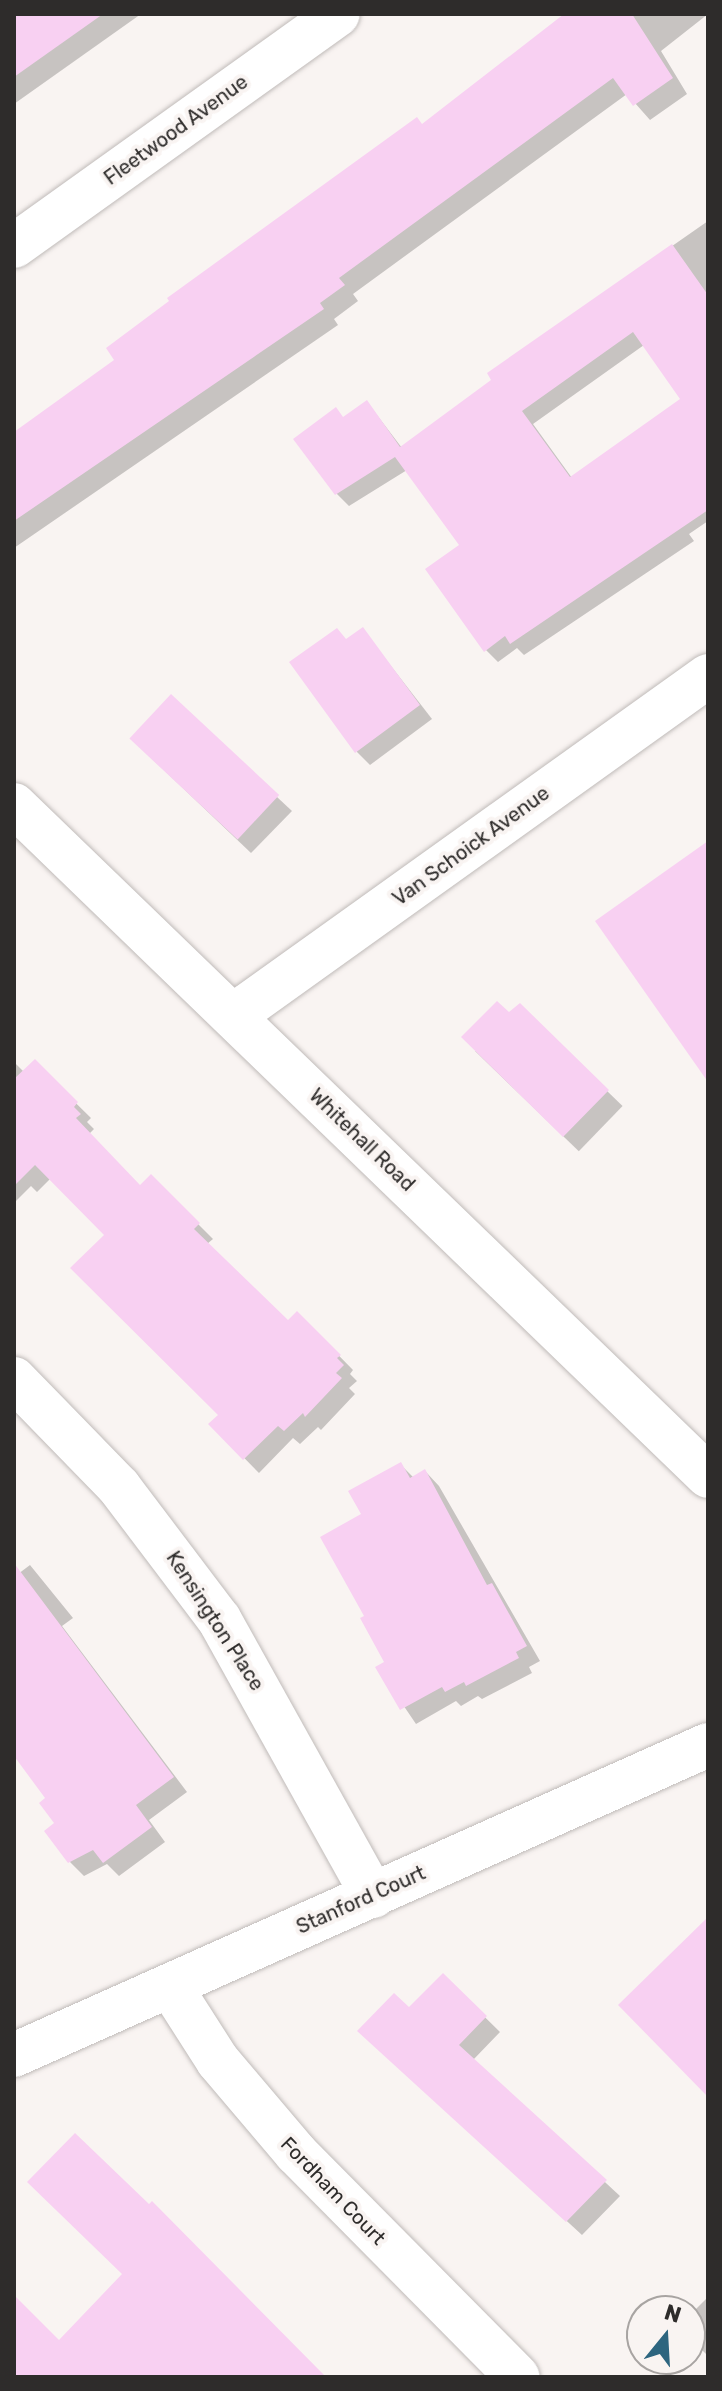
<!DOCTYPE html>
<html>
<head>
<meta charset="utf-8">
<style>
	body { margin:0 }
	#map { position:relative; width:722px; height:2391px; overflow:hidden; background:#f9f4f2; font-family:Rubik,sans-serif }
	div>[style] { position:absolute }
	.shadow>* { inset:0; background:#0003; transform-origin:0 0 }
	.building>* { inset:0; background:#f8d0f2; transform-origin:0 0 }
	.roads { filter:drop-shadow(0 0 2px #c0bbb9) drop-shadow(0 0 2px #c0bbb9) }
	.minor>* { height:44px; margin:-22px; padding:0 22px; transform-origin:22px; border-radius:22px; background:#fff }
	span { translate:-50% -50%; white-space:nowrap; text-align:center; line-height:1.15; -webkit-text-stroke:8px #f9f4f2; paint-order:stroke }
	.street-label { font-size:20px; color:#2e2c2b }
	.frame { position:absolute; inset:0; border:16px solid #2e2c2b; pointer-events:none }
	.north { position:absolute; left:626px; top:2295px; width:80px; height:80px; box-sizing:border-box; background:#f9f4f2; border:2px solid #a8a4a2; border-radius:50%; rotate:18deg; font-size:22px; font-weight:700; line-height:32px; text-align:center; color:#2e2c2b }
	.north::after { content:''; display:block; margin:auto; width:28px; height:36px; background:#2d657f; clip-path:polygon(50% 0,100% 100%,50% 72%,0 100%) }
</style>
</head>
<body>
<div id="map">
	<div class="shadow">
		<div style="clip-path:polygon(14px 14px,141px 14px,14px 104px)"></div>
		<div style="clip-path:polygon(568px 14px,708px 14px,661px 51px,687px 94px,650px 120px,627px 94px,353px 294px,358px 301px,334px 319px,338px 325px,14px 548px,14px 438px)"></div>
		<div style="clip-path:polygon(evenodd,708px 221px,708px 521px,689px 534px,694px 541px,524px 655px,517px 648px,498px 662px,486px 650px,462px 546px,407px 470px,349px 506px,336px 493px,344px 419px,367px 402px,402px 448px,494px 381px,490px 373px,708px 221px,644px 345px,682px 399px,572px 478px,533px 424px,644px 345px)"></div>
		<div style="clip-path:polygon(363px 630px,432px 719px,370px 765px,357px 752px,347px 641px)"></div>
		<div style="clip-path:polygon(146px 753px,277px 797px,292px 811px,251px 853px)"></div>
		<div style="left:519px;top:1006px;width:144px;height:63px;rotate:44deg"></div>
		<div style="clip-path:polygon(14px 1062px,24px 1072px,34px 1062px,91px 1118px,87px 1122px,94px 1129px,89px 1134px,141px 1188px,151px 1177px,213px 1239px,207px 1244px,288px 1323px,297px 1313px,353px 1370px,350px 1374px,357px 1381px,349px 1388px,355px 1394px,321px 1430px,318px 1427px,300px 1444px,293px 1438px,259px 1473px,211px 1424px,220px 1415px,106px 1235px,51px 1178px,37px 1192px,31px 1186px,14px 1203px)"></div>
		<div style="clip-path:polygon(400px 1464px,414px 1478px,425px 1471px,439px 1486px,540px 1661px,529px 1667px,532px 1673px,482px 1699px,478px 1696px,461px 1706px,456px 1701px,416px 1724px,378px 1668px,386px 1663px,367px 1616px,364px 1515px)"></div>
		<div style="clip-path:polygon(30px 1565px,73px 1618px,62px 1626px,187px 1792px,149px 1820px,165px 1842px,119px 1876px,107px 1864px,84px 1876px,70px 1862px,48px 1799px,14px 1753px,14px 1577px)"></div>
		<div style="clip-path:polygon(443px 1976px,500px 2032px,473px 2060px,620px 2196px,582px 2235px,360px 2031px,409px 2010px)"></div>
		<div style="clip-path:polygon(708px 2297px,708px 2356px,690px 2338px,690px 2315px)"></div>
	</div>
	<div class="building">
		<div style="clip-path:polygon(14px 14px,103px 14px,14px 77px)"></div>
		<div style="clip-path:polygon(564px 14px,632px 14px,673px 78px,633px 106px,613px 78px,339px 278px,345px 285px,320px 303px,324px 309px,14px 521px,14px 432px,114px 360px,106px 348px,169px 301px,167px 298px,417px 117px,422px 124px)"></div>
		<div style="clip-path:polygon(evenodd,672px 244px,708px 295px,708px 510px,510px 644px,505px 636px,484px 652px,425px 569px,459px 545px,395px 457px,335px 495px,293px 439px,336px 407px,343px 417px,367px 400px,400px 447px,491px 380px,487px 373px,672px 244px,633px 332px,680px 399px,570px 477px,522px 411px,633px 332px)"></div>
		<div style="clip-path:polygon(363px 627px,420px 705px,355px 753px,289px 662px,337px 628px,346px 639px)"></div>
		<div style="left:171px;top:694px;width:148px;height:61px;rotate:43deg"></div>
		<div style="clip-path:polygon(708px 841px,708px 1082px,595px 921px)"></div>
		<div style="clip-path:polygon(497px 1001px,509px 1012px,520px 1003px,609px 1090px,563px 1137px,461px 1037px)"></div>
		<div style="clip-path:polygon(35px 1059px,78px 1102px,74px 1107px,81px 1114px,76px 1118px,140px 1185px,151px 1174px,200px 1223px,194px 1229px,288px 1320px,297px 1311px,341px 1355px,337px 1358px,344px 1365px,336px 1373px,342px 1378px,305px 1417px,303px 1413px,284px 1431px,278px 1426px,243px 1460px,208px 1424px,218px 1415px,70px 1268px,104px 1235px,35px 1165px,14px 1186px,14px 1079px)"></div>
		<div style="clip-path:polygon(401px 1462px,410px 1478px,425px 1469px,487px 1585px,492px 1583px,527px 1646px,516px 1652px,519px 1658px,466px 1686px,464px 1682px,445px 1692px,442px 1687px,400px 1710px,375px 1667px,384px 1662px,360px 1618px,364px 1616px,320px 1537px,361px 1514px,348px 1491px)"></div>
		<div style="clip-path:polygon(14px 1563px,174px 1777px,136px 1805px,152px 1827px,103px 1863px,93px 1850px,68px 1863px,44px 1831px,54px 1823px,39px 1803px,45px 1798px,14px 1756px)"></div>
		<div style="clip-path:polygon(708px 1917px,708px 2097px,618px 2005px)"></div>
		<div style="clip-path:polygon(443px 1973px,487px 2016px,459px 2045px,607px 2180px,566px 2222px,357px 2031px,394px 1993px,409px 2007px)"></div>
		<div style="clip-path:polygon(75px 2133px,149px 2204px,152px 2201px,326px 2377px,14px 2377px,14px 2295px,59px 2340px,122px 2274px,27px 2182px)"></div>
	</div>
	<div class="roads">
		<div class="minor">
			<div style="left:14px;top:246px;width:398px;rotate:-35.6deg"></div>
			<div style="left:14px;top:805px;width:965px;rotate:44.03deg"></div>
			<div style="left:233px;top:1016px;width:584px;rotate:-35.59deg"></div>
			<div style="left:14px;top:1379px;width:151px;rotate:45.8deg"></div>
			<div style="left:119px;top:1487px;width:166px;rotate:52.9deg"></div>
			<div style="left:219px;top:1619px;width:317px;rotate:60.9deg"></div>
			<div style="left:170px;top:1986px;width:89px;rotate:57.4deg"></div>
			<div style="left:218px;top:2061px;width:121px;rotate:49.7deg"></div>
			<div style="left:296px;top:2153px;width:315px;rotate:45.3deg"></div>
			<div style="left:14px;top:2055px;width:760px;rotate:-24.07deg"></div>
		</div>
	</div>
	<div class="street-label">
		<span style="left:176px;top:130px;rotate:-36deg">Fleetwood Avenue</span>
		<span style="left:471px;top:846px;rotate:-36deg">Van Schoick Avenue</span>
		<span style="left:362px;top:1140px;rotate:44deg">Whitehall Road</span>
		<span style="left:215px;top:1621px;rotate:57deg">Kensington Place</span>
		<span style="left:361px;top:1900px;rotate:-24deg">Stanford Court</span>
		<span style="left:333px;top:2191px;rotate:46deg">Fordham Court</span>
	</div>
	<div class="frame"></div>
	<div class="north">N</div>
</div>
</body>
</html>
